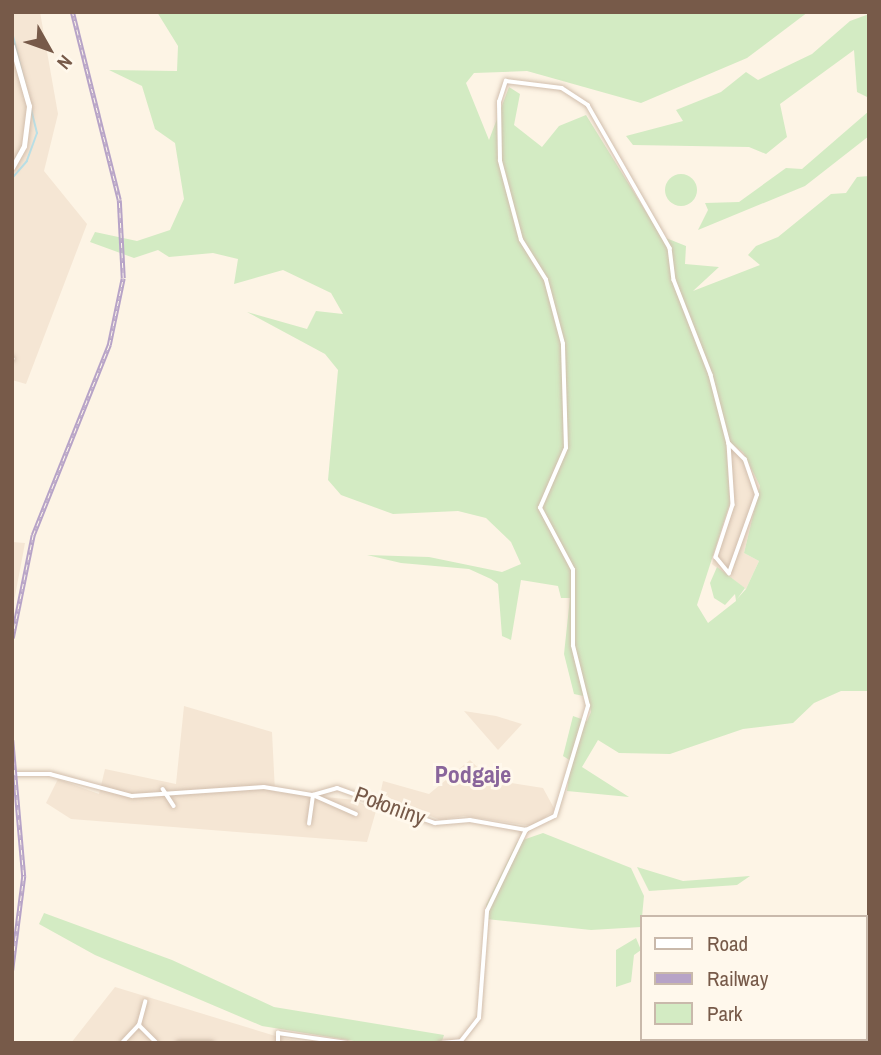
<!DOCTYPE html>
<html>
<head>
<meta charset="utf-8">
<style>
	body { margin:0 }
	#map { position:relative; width:881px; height:1055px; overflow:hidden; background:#fdf4e5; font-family:"Archivo Narrow",sans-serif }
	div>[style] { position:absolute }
	.residential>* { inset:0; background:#f5e6d4 }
	.green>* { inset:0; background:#d3ebc3 }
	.round { border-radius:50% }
	.stream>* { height:2px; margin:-1px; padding:0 1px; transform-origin:1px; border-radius:1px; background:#b9e0e7 }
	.roads { filter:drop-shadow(0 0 2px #d1bead) drop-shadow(0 0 2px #d1bead) }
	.street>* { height:3.5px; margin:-1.75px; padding:0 1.75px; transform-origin:1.75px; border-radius:1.75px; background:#fff }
	.secondary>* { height:5px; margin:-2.5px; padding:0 2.5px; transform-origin:2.5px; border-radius:2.5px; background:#fff }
	.rail>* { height:4.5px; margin-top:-2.25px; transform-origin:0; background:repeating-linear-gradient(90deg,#fff8ec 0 5px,#b7a3c7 0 10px); box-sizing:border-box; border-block:2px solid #b7a3c7 }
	span { translate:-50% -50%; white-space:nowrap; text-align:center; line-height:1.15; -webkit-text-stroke:6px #fff8ec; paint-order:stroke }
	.street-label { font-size:23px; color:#775a49 }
	.neighbourhood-label { font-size:24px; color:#89659b; font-weight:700 }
	.frame { position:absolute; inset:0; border:14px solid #775a49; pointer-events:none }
	.legend { position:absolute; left:640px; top:915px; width:228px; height:126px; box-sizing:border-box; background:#fff8ec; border:2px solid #c9b9ab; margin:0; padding:9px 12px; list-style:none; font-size:21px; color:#775a49 }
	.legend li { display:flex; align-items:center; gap:14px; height:35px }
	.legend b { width:35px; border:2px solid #c9b9ab }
	.north { position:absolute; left:14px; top:14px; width:70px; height:70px; -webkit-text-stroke:5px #fff8ec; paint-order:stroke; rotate:130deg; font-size:19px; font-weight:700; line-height:28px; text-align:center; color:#775a49 }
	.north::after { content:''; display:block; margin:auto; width:24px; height:32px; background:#775a49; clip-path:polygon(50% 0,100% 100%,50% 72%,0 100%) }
</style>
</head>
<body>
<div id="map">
	<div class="residential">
		<div style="clip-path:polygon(12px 12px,40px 12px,58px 114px,44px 171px,87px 224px,26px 384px,12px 380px)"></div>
		<div style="clip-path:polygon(725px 440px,743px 452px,760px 486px,744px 553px,759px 561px,746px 589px,712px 564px,730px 503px)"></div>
		<div style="clip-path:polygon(12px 542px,25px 543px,12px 612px)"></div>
		<div style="clip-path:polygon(184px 706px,272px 732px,275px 792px,355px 800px,376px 811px,367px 842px,71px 819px,46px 803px,58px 779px,99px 794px,105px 769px,176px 784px)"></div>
		<div style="clip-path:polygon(464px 711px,496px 716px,522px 724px,498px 750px)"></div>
		<div style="clip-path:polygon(470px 760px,491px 780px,543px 788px,555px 810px,533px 826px,464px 816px,440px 820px,380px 795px,383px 781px,429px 794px)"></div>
		<div style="clip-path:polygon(115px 987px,282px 1038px,311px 1043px,71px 1043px)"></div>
	</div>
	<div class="green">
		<div style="clip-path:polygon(evenodd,157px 12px,808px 12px,747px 58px,641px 103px,527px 71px,474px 73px,466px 83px,489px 140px,509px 87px,520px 94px,514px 125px,542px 147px,559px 126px,586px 115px,661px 236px,686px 246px,685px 264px,719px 267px,693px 291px,760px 265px,748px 255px,756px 246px,778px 237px,831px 194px,846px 193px,857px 177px,869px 176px,869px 691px,841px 691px,814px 703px,793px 723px,743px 729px,670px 754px,619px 753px,598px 740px,582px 767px,629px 797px,567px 791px,571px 761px,563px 756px,573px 716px,587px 721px,591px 712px,588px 697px,574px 694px,564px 654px,570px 598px,561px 598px,558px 586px,521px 580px,511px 640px,502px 636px,498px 584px,491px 579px,469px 569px,401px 563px,367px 555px,429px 557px,502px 572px,521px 564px,511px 542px,486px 518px,458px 511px,393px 514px,341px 495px,328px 480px,338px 370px,325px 354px,247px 312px,307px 329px,316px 311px,343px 314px,331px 293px,283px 270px,234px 284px,238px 259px,213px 253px,169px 257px,158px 250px,134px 258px,90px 242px,95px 232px,137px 241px,170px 230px,184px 199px,175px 143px,155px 129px,142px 86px,109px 70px,177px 71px,178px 46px,157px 12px,726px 440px,743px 452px,760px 486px,744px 553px,759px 561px,746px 589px,737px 599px,745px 588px,717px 567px,710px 583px,714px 598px,725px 605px,735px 594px,736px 601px,708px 623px,697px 605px,730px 503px,726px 440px)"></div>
		<div style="clip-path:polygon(869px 14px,869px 98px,857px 92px,854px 50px,780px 104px,787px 137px,766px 154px,749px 147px,633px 145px,626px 136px,683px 121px,676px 110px,721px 92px,746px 72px,758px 80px,812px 54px,850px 21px)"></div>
		<div style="clip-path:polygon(869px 111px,869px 136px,805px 186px,698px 230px,708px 210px,705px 203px,739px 202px,786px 168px,802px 169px)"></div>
		<div class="round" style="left:665px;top:174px;width:32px;height:32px"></div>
		<div style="clip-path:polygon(543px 833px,631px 868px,644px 896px,641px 927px,591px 930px,486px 919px,486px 905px,517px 842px)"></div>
		<div style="clip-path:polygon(637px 867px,683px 881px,750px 876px,737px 885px,649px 891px)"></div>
		<div style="clip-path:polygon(44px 913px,172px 960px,274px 1007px,444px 1035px,442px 1041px,354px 1041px,262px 1026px,95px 955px,39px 924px)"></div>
		<div style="clip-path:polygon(636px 938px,641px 950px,634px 955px,631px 982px,616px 987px,616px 950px)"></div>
	</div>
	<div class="stream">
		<div style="left:12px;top:32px;width:104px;rotate:76.1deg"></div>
		<div style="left:37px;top:133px;width:30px;rotate:110deg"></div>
		<div style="left:27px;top:161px;width:23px;rotate:131deg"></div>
	</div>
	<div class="roads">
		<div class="street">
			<div style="left:12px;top:358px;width:1px;rotate:45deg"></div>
			<div style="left:12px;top:774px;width:38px"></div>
			<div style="left:50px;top:774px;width:85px;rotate:15deg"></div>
			<div style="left:132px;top:796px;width:132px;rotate:-3.9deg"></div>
			<div style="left:264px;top:787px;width:50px;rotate:9.3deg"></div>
			<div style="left:313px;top:795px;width:25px;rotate:-16deg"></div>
			<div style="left:337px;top:788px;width:104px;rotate:19.7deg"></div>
			<div style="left:435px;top:823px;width:35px;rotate:-5deg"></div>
			<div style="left:470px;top:820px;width:57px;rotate:10.1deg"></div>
			<div style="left:526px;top:830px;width:32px;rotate:-26deg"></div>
			<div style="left:555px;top:816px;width:115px;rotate:-73.3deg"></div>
			<div style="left:588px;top:706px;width:62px;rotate:-104deg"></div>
			<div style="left:573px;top:646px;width:76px;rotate:-90deg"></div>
			<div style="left:573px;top:570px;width:70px;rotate:-118deg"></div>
			<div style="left:540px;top:508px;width:65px;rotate:-66.6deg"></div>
			<div style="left:566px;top:448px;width:104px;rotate:-91.7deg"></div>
			<div style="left:563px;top:344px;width:66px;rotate:-104.9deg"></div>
			<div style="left:546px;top:280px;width:47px;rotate:-122deg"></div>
			<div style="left:521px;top:240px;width:82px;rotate:-104.9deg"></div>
			<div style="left:500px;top:161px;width:59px;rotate:-91deg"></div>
			<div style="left:499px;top:102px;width:22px;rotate:-72deg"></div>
			<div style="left:506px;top:81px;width:56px;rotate:7.1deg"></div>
			<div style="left:562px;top:88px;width:31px;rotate:33deg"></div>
			<div style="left:588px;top:105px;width:165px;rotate:60.2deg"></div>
			<div style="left:670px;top:248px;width:32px;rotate:83deg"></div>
			<div style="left:674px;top:280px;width:102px;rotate:68.7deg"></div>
			<div style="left:711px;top:375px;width:71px;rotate:75.4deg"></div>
			<div style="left:729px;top:444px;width:61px;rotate:86.2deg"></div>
			<div style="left:733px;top:505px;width:55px;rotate:108.1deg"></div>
			<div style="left:716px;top:557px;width:21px;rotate:51deg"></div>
			<div style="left:729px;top:573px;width:83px;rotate:-70.3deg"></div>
			<div style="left:757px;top:495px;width:37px;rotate:-109deg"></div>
			<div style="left:745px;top:460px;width:23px;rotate:-135deg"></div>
			<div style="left:163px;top:789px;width:20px;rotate:57deg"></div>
			<div style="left:309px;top:824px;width:29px;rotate:-82deg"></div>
			<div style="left:313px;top:795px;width:47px;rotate:23.8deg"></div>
			<div style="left:139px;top:1025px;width:24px;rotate:-75deg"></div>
			<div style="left:122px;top:1043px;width:25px;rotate:-47deg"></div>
			<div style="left:139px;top:1025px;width:25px;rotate:45deg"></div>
			<div style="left:178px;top:1043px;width:34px"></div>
			<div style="left:278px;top:1043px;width:10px;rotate:-90deg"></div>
			<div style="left:278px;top:1033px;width:70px;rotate:8.2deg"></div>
			<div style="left:440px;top:1043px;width:21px;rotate:-5deg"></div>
			<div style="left:461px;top:1041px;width:29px;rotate:-52deg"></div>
			<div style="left:479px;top:1018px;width:107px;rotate:-85.7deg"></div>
			<div style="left:487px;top:911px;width:90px;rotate:-64.3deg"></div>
		</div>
		<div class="secondary">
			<div style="left:12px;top:46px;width:62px;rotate:74.2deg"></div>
			<div style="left:29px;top:106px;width:40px;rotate:97.1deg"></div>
			<div style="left:24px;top:146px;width:25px;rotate:119deg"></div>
		</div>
	</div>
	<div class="rail">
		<div style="left:12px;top:638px;width:105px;rotate:-78.5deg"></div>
		<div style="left:33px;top:535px;width:205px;rotate:-68.2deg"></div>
		<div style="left:109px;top:345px;width:68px;rotate:-78.2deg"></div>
		<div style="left:123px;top:278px;width:78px;rotate:-92.9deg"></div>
		<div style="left:119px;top:200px;width:194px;rotate:-104deg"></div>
		<div style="left:12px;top:740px;width:137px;rotate:85deg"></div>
		<div style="left:24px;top:876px;width:95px;rotate:97.3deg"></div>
	</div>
	<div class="street-label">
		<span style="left:390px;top:806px;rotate:20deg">Połoniny</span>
	</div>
	<div class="neighbourhood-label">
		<span style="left:473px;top:775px">Podgaje</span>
	</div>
	<div class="frame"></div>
	<ul class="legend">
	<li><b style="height:9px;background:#fff"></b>Road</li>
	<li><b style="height:9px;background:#b7a3c7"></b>Railway</li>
	<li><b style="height:19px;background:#d3ebc3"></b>Park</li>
	</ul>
	<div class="north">N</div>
</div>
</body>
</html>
